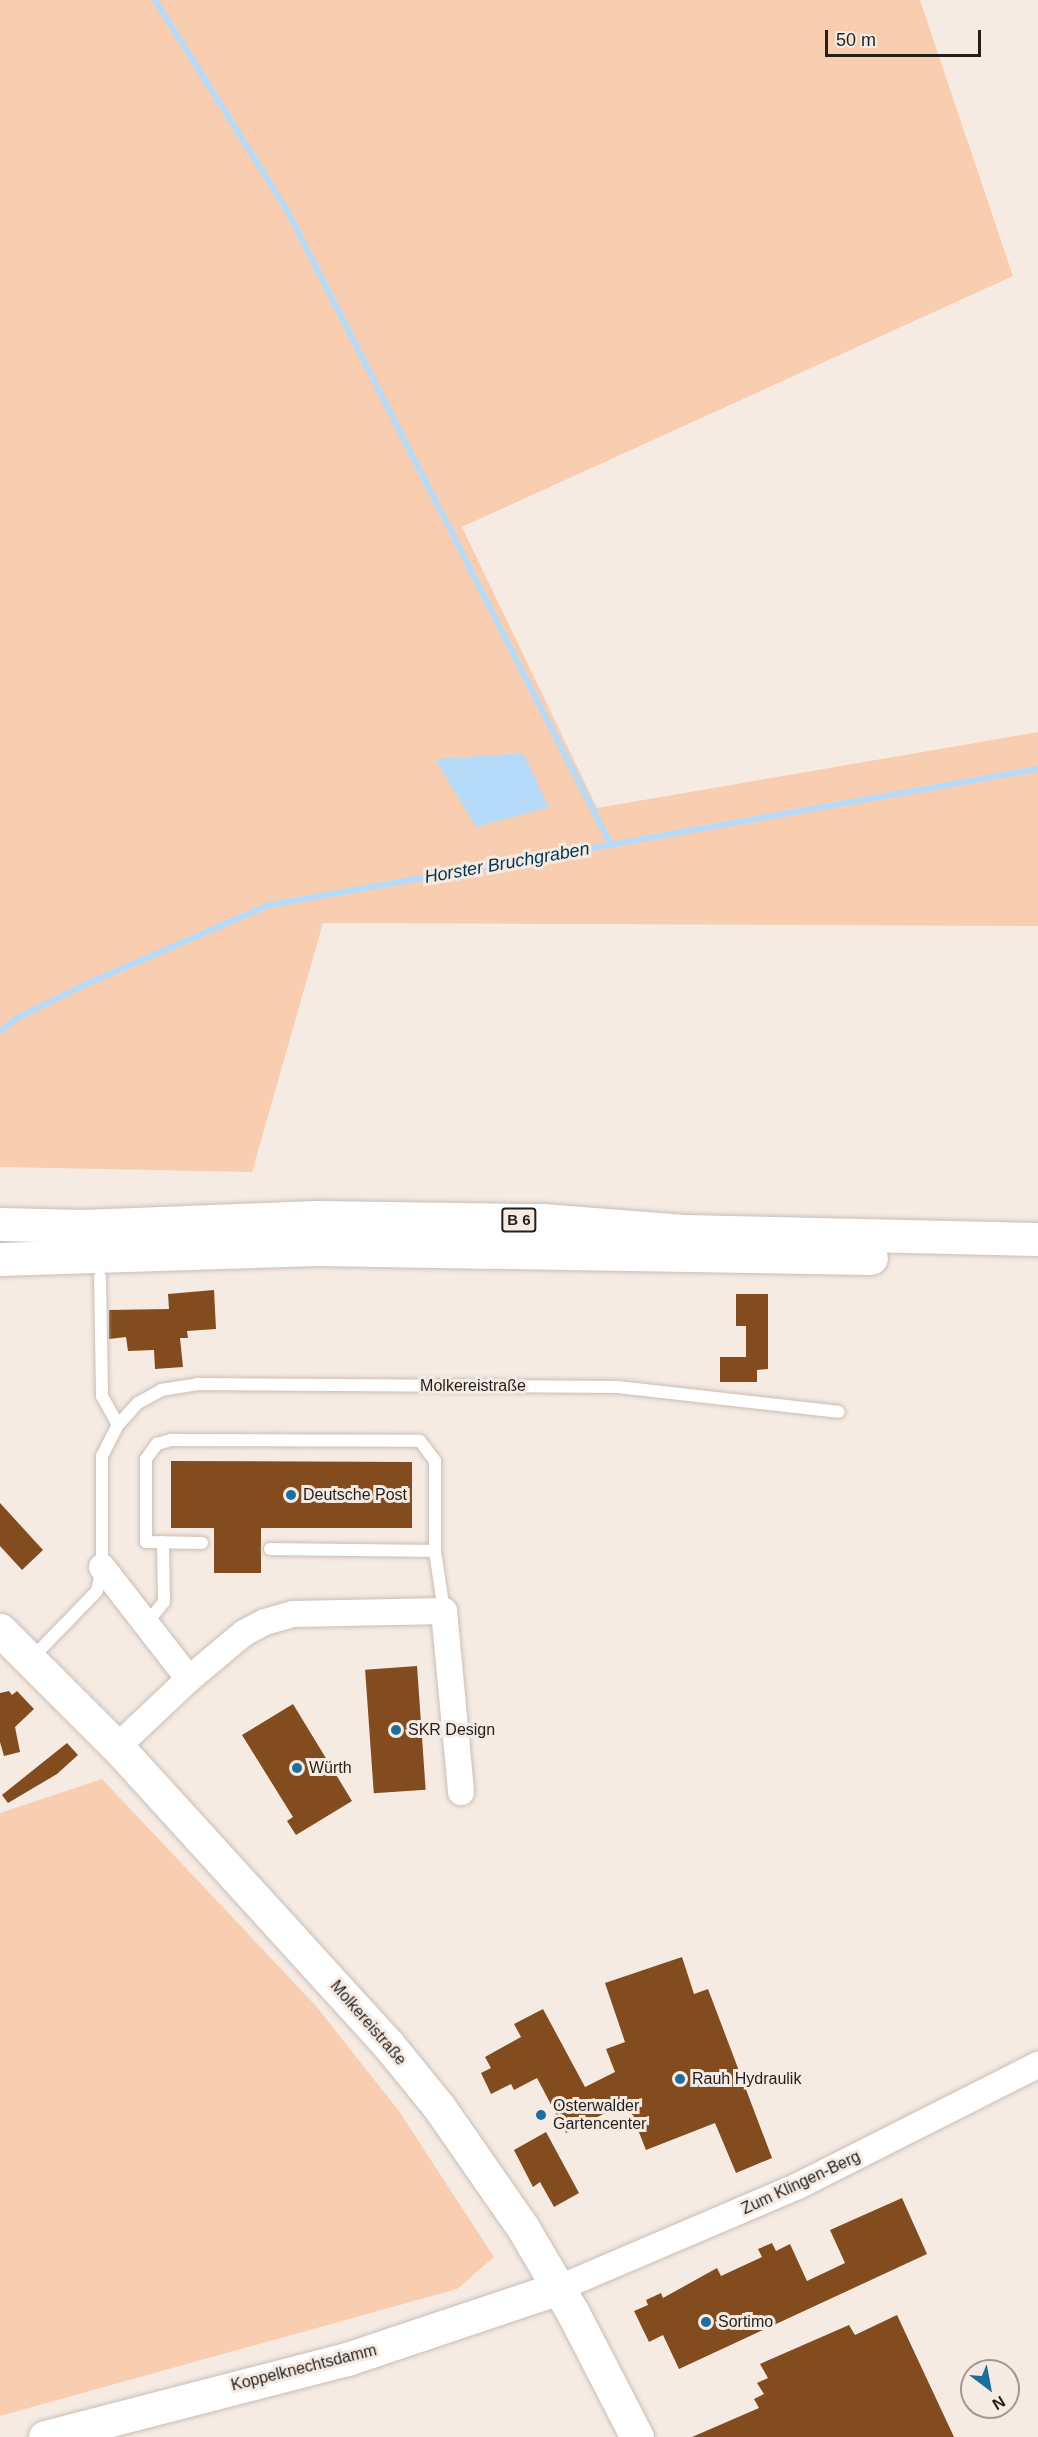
<!DOCTYPE html>
<html>
<head>
<meta charset="utf-8">
<style>
	body { margin:0 }
	#map { position:relative; width:1038px; height:2437px; overflow:hidden; background:#f6ebe3; font-family:Helvetica,sans-serif }
	div>[style] { position:absolute }
	.green>* { inset:0; background:#f9ceb0 }
	.water>* { inset:0; background:#b5dbf8 }
	.stream>* { height:6px; margin:-3px; padding:0 3px; transform-origin:3px; border-radius:3px; background:#b5dbf8 }
	.building>* { inset:0; background:#824c1f; transform-origin:0 0 }
	.roads { filter:drop-shadow(0 0 2px #c8beb6) drop-shadow(0 0 2px #c8beb6) }
	.lane>* { height:12px; margin:-6px; padding:0 6px; transform-origin:6px; border-radius:6px; background:#fff }
	.street>* { height:26px; margin:-13px; padding:0 13px; transform-origin:13px; border-radius:13px; background:#fff }
	.secondary>* { height:33px; margin:-16.5px; padding:0 16.5px; transform-origin:16.5px; border-radius:16.5px; background:#fff }
	.highway>* { height:33px; margin:-16.5px; padding:0 16.5px; transform-origin:16.5px; border-radius:16.5px; background:#fff }
	.dots>* { width:16px; height:16px; translate:-50% -50%; box-sizing:border-box; border:3px solid #f6ebe3; border-radius:50% }
	span { translate:-50% -50%; white-space:nowrap; text-align:center; line-height:1.15; -webkit-text-stroke:6px #f6ebe3; paint-order:stroke }
	.shield-label span { padding:2px 4px; background:#f6ebe3; border:2px solid; border-radius:4px; -webkit-text-stroke-width:0 }
	.shield-label { font-size:15px; color:#231f1c; font-weight:700 }
	.street-label { font-size:16px; color:#231f1c }
	.poi-label { font-size:16px; color:#231f1c }
	.left { translate:0 -50%; text-align:left }
	.water-label { font-size:18px; color:#003452; font-style:italic }
	.north { position:absolute; left:960px; top:2359px; width:60px; height:60px; box-sizing:border-box; background:#f6ebe3; border:2px solid #a29993; border-radius:50%; rotate:148deg; font-size:16px; font-weight:700; line-height:24px; text-align:center; color:#231f1c }
	.north::after { content:''; display:block; margin:auto; width:21px; height:27px; background:#1b6e9f; clip-path:polygon(50% 0,100% 100%,50% 72%,0 100%) }
	.scale { position:absolute; left:825px; top:30px; width:156px; height:27px; box-sizing:border-box; border:3px solid #231f1c; border-top:0; padding-left:8px; font-size:18px; line-height:21px; white-space:nowrap; color:#231f1c; -webkit-text-stroke:4px #f6ebe3; paint-order:stroke }
</style>
</head>
<body>
<div id="map">
	<div class="green">
		<div style="clip-path:polygon(0 0,920px 0,1013px 276px,462px 527px,597px 808px,1038px 732px,1038px 926px,323px 923px,252px 1172px,0 1167px)"></div>
		<div style="clip-path:polygon(102px 1779px,316px 2006px,399px 2111px,494px 2257px,457px 2289px,0 2416px,0 1813px)"></div>
	</div>
	<div class="water">
		<div style="clip-path:polygon(523px 753px,549px 807px,476px 827px,435px 759px)"></div>
	</div>
	<div class="stream">
		<div style="left:155px;top:0;width:252px;rotate:57.9deg"></div>
		<div style="left:289px;top:214px;width:708px;rotate:62.96deg"></div>
		<div style="left:0;top:1031px;width:21px;rotate:-37deg"></div>
		<div style="left:17px;top:1018px;width:85px;rotate:-26deg"></div>
		<div style="left:93px;top:981px;width:192px;rotate:-23.4deg"></div>
		<div style="left:269px;top:905px;width:781px;rotate:-10.03deg"></div>
	</div>
	<div class="building">
		<div style="clip-path:polygon(214px 1290px,216px 1329px,187px 1331px,188px 1338px,180px 1338px,183px 1367px,155px 1369px,154px 1350px,128px 1351px,126px 1337px,109px 1339px,109px 1310px,169px 1309px,168px 1294px)"></div>
		<div style="clip-path:polygon(736px 1294px,768px 1294px,768px 1369px,757px 1370px,757px 1382px,720px 1382px,720px 1357px,746px 1357px,746px 1326px,736px 1326px)"></div>
		<div style="clip-path:polygon(171px 1461px,412px 1462px,412px 1528px,261px 1528px,261px 1573px,214px 1573px,214px 1528px,171px 1528px)"></div>
		<div style="clip-path:polygon(0 1503px,43px 1550px,22px 1570px,0 1546px)"></div>
		<div style="left:417px;top:1666px;width:124px;height:52px;rotate:86deg"></div>
		<div style="clip-path:polygon(9px 1691px,12px 1695px,17px 1691px,34px 1709px,15px 1727px,20px 1752px,4px 1756px,0 1742px,0 1693px)"></div>
		<div style="clip-path:polygon(293px 1704px,352px 1801px,296px 1835px,287px 1821px,293px 1817px,242px 1735px)"></div>
		<div style="clip-path:polygon(67px 1743px,78px 1755px,57px 1774px,8px 1803px,2px 1795px)"></div>
		<div style="clip-path:polygon(682px 1957px,694px 1994px,708px 1989px,772px 2158px,736px 2173px,715px 2123px,646px 2150px,627px 2102px,566px 2133px,537px 2078px,514px 2090px,511px 2084px,491px 2094px,481px 2073px,491px 2068px,485px 2057px,521px 2037px,514px 2024px,543px 2009px,585px 2087px,615px 2072px,606px 2049px,625px 2042px,605px 1983px)"></div>
		<div style="clip-path:polygon(546px 2132px,579px 2193px,554px 2207px,540px 2182px,533px 2187px,514px 2150px)"></div>
		<div style="clip-path:polygon(902px 2198px,927px 2254px,679px 2369px,663px 2335px,649px 2342px,634px 2311px,648px 2305px,646px 2300px,661px 2293px,663px 2298px,717px 2268px,721px 2276px,762px 2257px,758px 2249px,772px 2243px,776px 2251px,790px 2244px,807px 2281px,845px 2263px,830px 2230px)"></div>
		<div style="clip-path:polygon(897px 2315px,954px 2437px,692px 2437px,759px 2408px,754px 2399px,764px 2394px,757px 2383px,768px 2378px,760px 2364px,849px 2325px,855px 2335px)"></div>
	</div>
	<div class="roads">
		<div class="lane">
			<div style="left:100px;top:1277px;width:119px;rotate:89deg"></div>
			<div style="left:102px;top:1396px;width:33px;rotate:61deg"></div>
			<div style="left:202px;top:1543px;width:56px;rotate:-179deg"></div>
			<div style="left:146px;top:1542px;width:83px;rotate:-90deg"></div>
			<div style="left:146px;top:1459px;width:19px;rotate:-54deg"></div>
			<div style="left:157px;top:1444px;width:15px;rotate:-16deg"></div>
			<div style="left:171px;top:1440px;width:249px;rotate:0.2deg"></div>
			<div style="left:420px;top:1441px;width:25px;rotate:53deg"></div>
			<div style="left:435px;top:1461px;width:90px;rotate:90deg"></div>
			<div style="left:435px;top:1551px;width:61px;rotate:81.5deg"></div>
			<div style="left:270px;top:1549px;width:165px;rotate:0.7deg"></div>
			<div style="left:146px;top:1624px;width:28px;rotate:-51deg"></div>
			<div style="left:164px;top:1602px;width:60px;rotate:-91deg"></div>
			<div style="left:32px;top:1658px;width:93px;rotate:-45.9deg"></div>
			<div style="left:97px;top:1591px;width:25px;rotate:-78deg"></div>
			<div style="left:102px;top:1567px;width:111px;rotate:-90deg"></div>
			<div style="left:102px;top:1456px;width:35px;rotate:-63deg"></div>
			<div style="left:118px;top:1425px;width:30px;rotate:-48deg"></div>
			<div style="left:138px;top:1403px;width:26px;rotate:-29deg"></div>
			<div style="left:161px;top:1390px;width:36px;rotate:-9deg"></div>
			<div style="left:197px;top:1384px;width:420px;rotate:0.4deg"></div>
			<div style="left:617px;top:1387px;width:223px;rotate:6.4deg"></div>
		</div>
		<div class="street">
			<div style="left:102px;top:1567px;width:142px;rotate:52.2deg"></div>
			<div style="left:117px;top:1747px;width:99px;rotate:-43.4deg"></div>
			<div style="left:189px;top:1679px;width:72px;rotate:-39.9deg"></div>
			<div style="left:244px;top:1633px;width:24px;rotate:-28deg"></div>
			<div style="left:265px;top:1622px;width:29px;rotate:-16deg"></div>
			<div style="left:293px;top:1614px;width:151px;rotate:-1.1deg"></div>
			<div style="left:444px;top:1611px;width:182px;rotate:84.6deg"></div>
			<div style="left:559px;top:2288px;width:260px;rotate:-23.1deg"></div>
			<div style="left:798px;top:2186px;width:269px;rotate:-26.8deg"></div>
		</div>
		<div class="secondary">
			<div style="left:0;top:1630px;width:173px;rotate:45deg"></div>
			<div style="left:122px;top:1752px;width:394px;rotate:47.7deg"></div>
			<div style="left:387px;top:2043px;width:82px;rotate:50.9deg"></div>
			<div style="left:439px;top:2107px;width:147px;rotate:55.2deg"></div>
			<div style="left:523px;top:2228px;width:99px;rotate:59.5deg"></div>
			<div style="left:573px;top:2313px;width:140px;rotate:62.7deg"></div>
			<div style="left:45px;top:2437px;width:312px;rotate:-14.5deg"></div>
			<div style="left:347px;top:2359px;width:224px;rotate:-18.5deg"></div>
		</div>
		<div class="highway">
			<div style="left:0;top:1224px;width:83px;rotate:1.4deg"></div>
			<div style="left:83px;top:1226px;width:234px;rotate:-2.2deg"></div>
			<div style="left:317px;top:1217px;width:225px;rotate:0.8deg"></div>
			<div style="left:542px;top:1220px;width:142px;rotate:4.4deg"></div>
			<div style="left:684px;top:1231px;width:354px;rotate:1.3deg"></div>
			<div style="left:0;top:1259px;width:317px;rotate:-1.8deg"></div>
			<div style="left:317px;top:1249px;width:554px;rotate:0.93deg"></div>
		</div>
	</div>
	<div class="dots">
		<div style="left:291px;top:1495px;background:#1b6e9f"></div>
		<div style="left:396px;top:1730px;background:#1b6e9f"></div>
		<div style="left:297px;top:1768px;background:#1b6e9f"></div>
		<div style="left:680px;top:2079px;background:#1b6e9f"></div>
		<div style="left:541px;top:2115px;background:#1b6e9f"></div>
		<div style="left:706px;top:2322px;background:#1b6e9f"></div>
	</div>
	<div class="shield-label">
		<span style="left:519px;top:1220px">B 6</span>
	</div>
	<div class="street-label">
		<span style="left:473px;top:1386px">Molkereistraße</span>
		<span style="left:368px;top:2023px;rotate:49deg">Molkereistraße</span>
		<span style="left:801px;top:2183px;rotate:-25deg">Zum Klingen-Berg</span>
		<span style="left:304px;top:2368px;rotate:-14deg">Koppelknechtsdamm</span>
	</div>
	<div class="poi-label">
		<span class="left" style="left:303px;top:1495px">Deutsche Post</span>
		<span class="left" style="left:408px;top:1730px">SKR Design</span>
		<span class="left" style="left:309px;top:1768px">Würth</span>
		<span class="left" style="left:692px;top:2079px">Rauh Hydraulik</span>
		<span class="left" style="left:553px;top:2115px">Osterwalder<br>Gartencenter</span>
		<span class="left" style="left:718px;top:2322px">Sortimo</span>
	</div>
	<div class="water-label">
		<span style="left:507px;top:863px;rotate:-10deg">Horster Bruchgraben</span>
	</div>
	<div class="north">N</div>
	<div class="scale">50 m</div>
</div>
</body>
</html>
